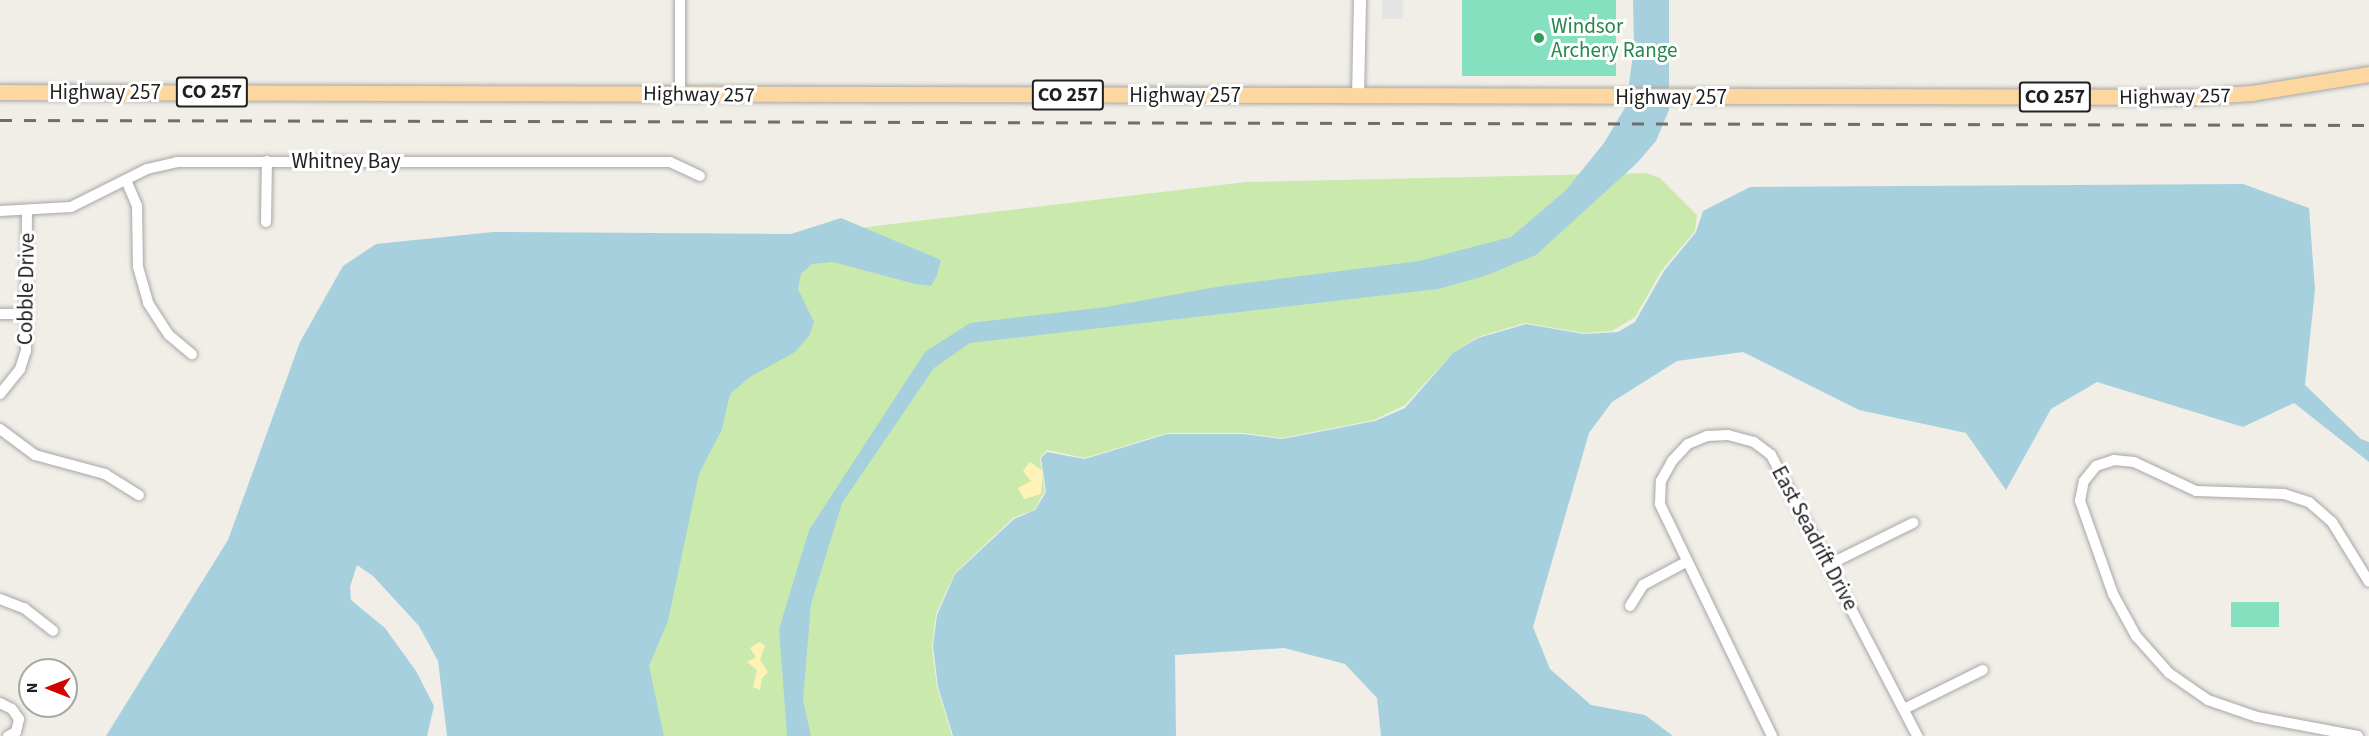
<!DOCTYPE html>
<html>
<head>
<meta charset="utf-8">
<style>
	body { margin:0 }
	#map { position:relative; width:2369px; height:736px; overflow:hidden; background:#f1eee7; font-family:"Source Sans 3",sans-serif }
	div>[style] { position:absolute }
	.grass>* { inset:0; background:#caeaad }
	.sand>* { inset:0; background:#fff2b6 }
	.pitch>* { inset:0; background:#85e0bf; transform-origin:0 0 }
	.parking>* { inset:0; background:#e4e4e4; transform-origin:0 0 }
	.water>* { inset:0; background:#a7d0de }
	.roads { filter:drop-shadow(0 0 2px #a7a7a7) drop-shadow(0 0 2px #a7a7a7) }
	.minor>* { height:10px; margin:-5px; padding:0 5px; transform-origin:5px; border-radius:5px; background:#fff }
	.tertiary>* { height:12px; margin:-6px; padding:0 6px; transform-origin:6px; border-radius:6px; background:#fff }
	.primary>* { height:15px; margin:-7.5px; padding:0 7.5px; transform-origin:7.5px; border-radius:7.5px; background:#fcd7a0 }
	.rail>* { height:3px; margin-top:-1.5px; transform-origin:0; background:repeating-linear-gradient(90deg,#6e6e6e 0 12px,transparent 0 24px) }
	.dots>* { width:16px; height:16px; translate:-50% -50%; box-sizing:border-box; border:3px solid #fff; border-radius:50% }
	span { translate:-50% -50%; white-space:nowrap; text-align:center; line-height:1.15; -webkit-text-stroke:6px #fff; paint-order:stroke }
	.shield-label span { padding:2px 4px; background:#fff; border:2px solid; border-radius:4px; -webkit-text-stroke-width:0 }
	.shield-label { font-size:20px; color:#202020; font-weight:700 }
	.leisure-label { font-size:21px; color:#27864d }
	.left { translate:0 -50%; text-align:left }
	.street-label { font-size:21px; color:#202020 }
	.north { position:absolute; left:18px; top:658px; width:60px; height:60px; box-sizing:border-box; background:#fff; border:2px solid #a6a6a6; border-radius:50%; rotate:270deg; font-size:16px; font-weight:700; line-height:24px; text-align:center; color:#202020 }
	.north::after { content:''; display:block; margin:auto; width:21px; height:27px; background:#d00500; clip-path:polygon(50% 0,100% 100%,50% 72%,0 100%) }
</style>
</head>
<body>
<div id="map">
	<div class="grass">
		<div style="clip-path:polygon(1646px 173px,1660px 178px,1697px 215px,1695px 231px,1662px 270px,1635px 317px,1612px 331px,1584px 333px,1525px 323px,1478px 337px,1453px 353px,1405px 405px,1374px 420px,1282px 438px,1243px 433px,1167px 433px,1085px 458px,1047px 450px,1040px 458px,1045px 491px,1034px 510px,1013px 518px,955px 573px,936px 614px,932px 647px,937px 687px,952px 736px,642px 736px,632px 666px,719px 362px,817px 233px,1246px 182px)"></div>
	</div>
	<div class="sand">
		<div style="clip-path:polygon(1030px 462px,1043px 471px,1041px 494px,1024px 499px,1018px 488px,1031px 481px,1023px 471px)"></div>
		<div style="clip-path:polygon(760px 642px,765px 646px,760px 660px,768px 672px,762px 678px,760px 690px,753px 687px,757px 670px,747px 662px,756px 657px,750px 648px)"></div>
	</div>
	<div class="pitch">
		<div style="left:1462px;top:0;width:154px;height:76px"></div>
		<div style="left:2231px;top:602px;width:48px;height:25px"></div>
	</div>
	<div class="parking">
		<div style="left:1382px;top:0;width:21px;height:19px"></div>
	</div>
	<div class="water">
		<div style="clip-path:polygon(1633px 0,1669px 0,1669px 110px,1656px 141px,1637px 163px,1536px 255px,1485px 276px,1438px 289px,970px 343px,934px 368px,842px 503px,811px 604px,803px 700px,811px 736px,787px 736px,779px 629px,809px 530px,925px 352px,970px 323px,1106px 307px,1222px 286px,1419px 261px,1511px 237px,1566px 190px,1604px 143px,1626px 106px,1634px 47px)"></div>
		<div style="clip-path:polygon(2243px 184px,2309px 208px,2315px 290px,2305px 385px,2361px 439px,2369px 442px,2369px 462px,2294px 403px,2243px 427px,2097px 382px,2051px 409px,2006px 490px,1966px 433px,1859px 410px,1743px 352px,1677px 361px,1612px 402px,1589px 433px,1533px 627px,1550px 669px,1591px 705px,1645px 715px,1673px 736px,1381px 736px,1377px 698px,1345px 664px,1284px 648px,1175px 655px,1176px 736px,953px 736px,938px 687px,933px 646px,937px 615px,955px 574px,1014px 519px,1035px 510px,1046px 492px,1041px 458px,1047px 452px,1085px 459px,1167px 434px,1243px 434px,1282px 439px,1375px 421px,1405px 408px,1453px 353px,1478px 338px,1526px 324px,1584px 334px,1618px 332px,1635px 322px,1664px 271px,1696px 232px,1703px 211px,1750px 187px)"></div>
		<div style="clip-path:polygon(841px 218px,941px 260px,937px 276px,931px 286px,915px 284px,833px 262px,812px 264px,801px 274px,798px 289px,814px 322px,809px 336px,795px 352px,750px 377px,730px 394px,722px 429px,699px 474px,668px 621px,649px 666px,664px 736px,447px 736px,438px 661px,419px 626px,373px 576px,357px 565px,350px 587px,351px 600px,385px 628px,416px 671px,434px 706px,427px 736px,106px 736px,228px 540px,300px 342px,343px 266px,376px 244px,493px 232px,791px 234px)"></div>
	</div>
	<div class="roads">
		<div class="minor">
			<div style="left:680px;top:0;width:94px;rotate:90deg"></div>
			<div style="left:126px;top:180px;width:28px;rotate:67deg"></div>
			<div style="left:137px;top:206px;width:61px;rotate:89.1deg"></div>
			<div style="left:138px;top:267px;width:37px;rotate:74deg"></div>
			<div style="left:148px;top:303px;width:38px;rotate:57deg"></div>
			<div style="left:169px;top:335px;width:30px;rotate:40deg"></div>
			<div style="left:0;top:211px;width:71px;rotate:-3.2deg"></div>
			<div style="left:71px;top:207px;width:85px;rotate:-26.6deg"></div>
			<div style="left:147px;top:169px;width:31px;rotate:-13deg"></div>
			<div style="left:177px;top:162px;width:493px"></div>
			<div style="left:670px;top:162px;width:33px;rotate:25deg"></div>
			<div style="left:266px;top:222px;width:61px;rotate:-89.1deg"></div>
			<div style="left:0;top:314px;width:26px"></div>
			<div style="left:0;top:394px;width:32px;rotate:-51deg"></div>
			<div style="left:20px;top:369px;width:19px;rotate:-72deg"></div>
			<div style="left:26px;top:351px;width:140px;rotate:-89.6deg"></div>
			<div style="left:0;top:429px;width:44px;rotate:36.6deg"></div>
			<div style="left:35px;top:455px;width:73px;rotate:15.2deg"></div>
			<div style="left:105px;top:474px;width:40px;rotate:32deg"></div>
			<div style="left:1830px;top:564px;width:93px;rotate:-26.3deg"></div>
			<div style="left:0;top:599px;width:26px;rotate:21deg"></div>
			<div style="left:24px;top:608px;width:37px;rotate:38deg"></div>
			<div style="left:1630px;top:606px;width:25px;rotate:-58deg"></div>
			<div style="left:1643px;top:585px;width:49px;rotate:-28.1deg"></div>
			<div style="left:0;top:703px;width:13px;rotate:27deg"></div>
			<div style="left:12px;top:709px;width:12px;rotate:55deg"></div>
			<div style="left:19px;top:719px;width:13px;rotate:103deg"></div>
			<div style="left:16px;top:732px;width:9px;rotate:153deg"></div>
			<div style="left:1904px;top:709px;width:88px;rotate:-26.3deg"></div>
			<div style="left:1772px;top:736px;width:258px;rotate:-115.8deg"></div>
			<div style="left:1660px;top:504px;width:23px;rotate:-88deg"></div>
			<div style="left:1661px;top:481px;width:23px;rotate:-61deg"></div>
			<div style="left:1672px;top:461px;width:23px;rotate:-47deg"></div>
			<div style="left:1688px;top:444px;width:21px;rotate:-23deg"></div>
			<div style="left:1707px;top:436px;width:21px;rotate:-3deg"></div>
			<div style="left:1728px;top:435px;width:27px;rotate:15deg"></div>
			<div style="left:1754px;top:442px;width:21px;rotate:37deg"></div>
			<div style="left:1771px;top:455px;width:317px;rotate:62.5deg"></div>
			<div style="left:2358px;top:736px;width:103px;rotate:-169.3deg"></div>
			<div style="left:2257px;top:717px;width:52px;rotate:-160.9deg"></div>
			<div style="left:2208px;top:700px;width:47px;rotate:-145.3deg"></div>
			<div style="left:2169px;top:673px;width:50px;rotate:-131.7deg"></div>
			<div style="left:2136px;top:636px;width:48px;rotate:-118.7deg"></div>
			<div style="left:2113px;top:594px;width:99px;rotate:-109.5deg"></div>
			<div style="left:2080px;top:501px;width:20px;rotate:-79deg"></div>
			<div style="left:2084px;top:481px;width:19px;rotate:-51deg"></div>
			<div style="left:2096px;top:466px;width:19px;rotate:-18deg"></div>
			<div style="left:2114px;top:460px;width:20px;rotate:6deg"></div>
			<div style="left:2134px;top:462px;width:68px;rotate:25.1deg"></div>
			<div style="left:2196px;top:491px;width:88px;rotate:2deg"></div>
			<div style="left:2284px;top:494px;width:26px;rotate:18deg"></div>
			<div style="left:2309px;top:502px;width:30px;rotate:41deg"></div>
			<div style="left:2332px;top:522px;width:70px;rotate:58.3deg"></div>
		</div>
		<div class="tertiary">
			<div style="left:1358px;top:96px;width:96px;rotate:-88.8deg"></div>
		</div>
		<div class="primary">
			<div style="left:0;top:92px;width:2193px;rotate:0.13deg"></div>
			<div style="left:2193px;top:97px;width:59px;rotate:-3.9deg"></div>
			<div style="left:2252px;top:93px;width:119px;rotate:-9.2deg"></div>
		</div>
	</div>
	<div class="rail">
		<div style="left:0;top:120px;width:2369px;rotate:0.12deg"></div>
	</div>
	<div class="dots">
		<div style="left:1539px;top:38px;background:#2e9e5b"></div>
	</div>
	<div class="shield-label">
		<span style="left:212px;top:92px">CO 257</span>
		<span style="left:1068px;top:95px">CO 257</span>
		<span style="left:2055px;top:97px">CO 257</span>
	</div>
	<div class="leisure-label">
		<span class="left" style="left:1551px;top:38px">Windsor<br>Archery Range</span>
	</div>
	<div class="street-label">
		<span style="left:105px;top:92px">Highway 257</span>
		<span style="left:699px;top:94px;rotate:1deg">Highway 257</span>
		<span style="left:1185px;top:95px">Highway 257</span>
		<span style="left:2175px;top:96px;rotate:-1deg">Highway 257</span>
		<span style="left:1671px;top:97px">Highway 257</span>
		<span style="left:346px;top:161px">Whitney Bay</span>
		<span style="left:26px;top:289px;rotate:-89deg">Cobble Drive</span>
		<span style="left:1815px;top:538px;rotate:62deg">East Seadrift Drive</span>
	</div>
	<div class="north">N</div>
</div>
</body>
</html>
